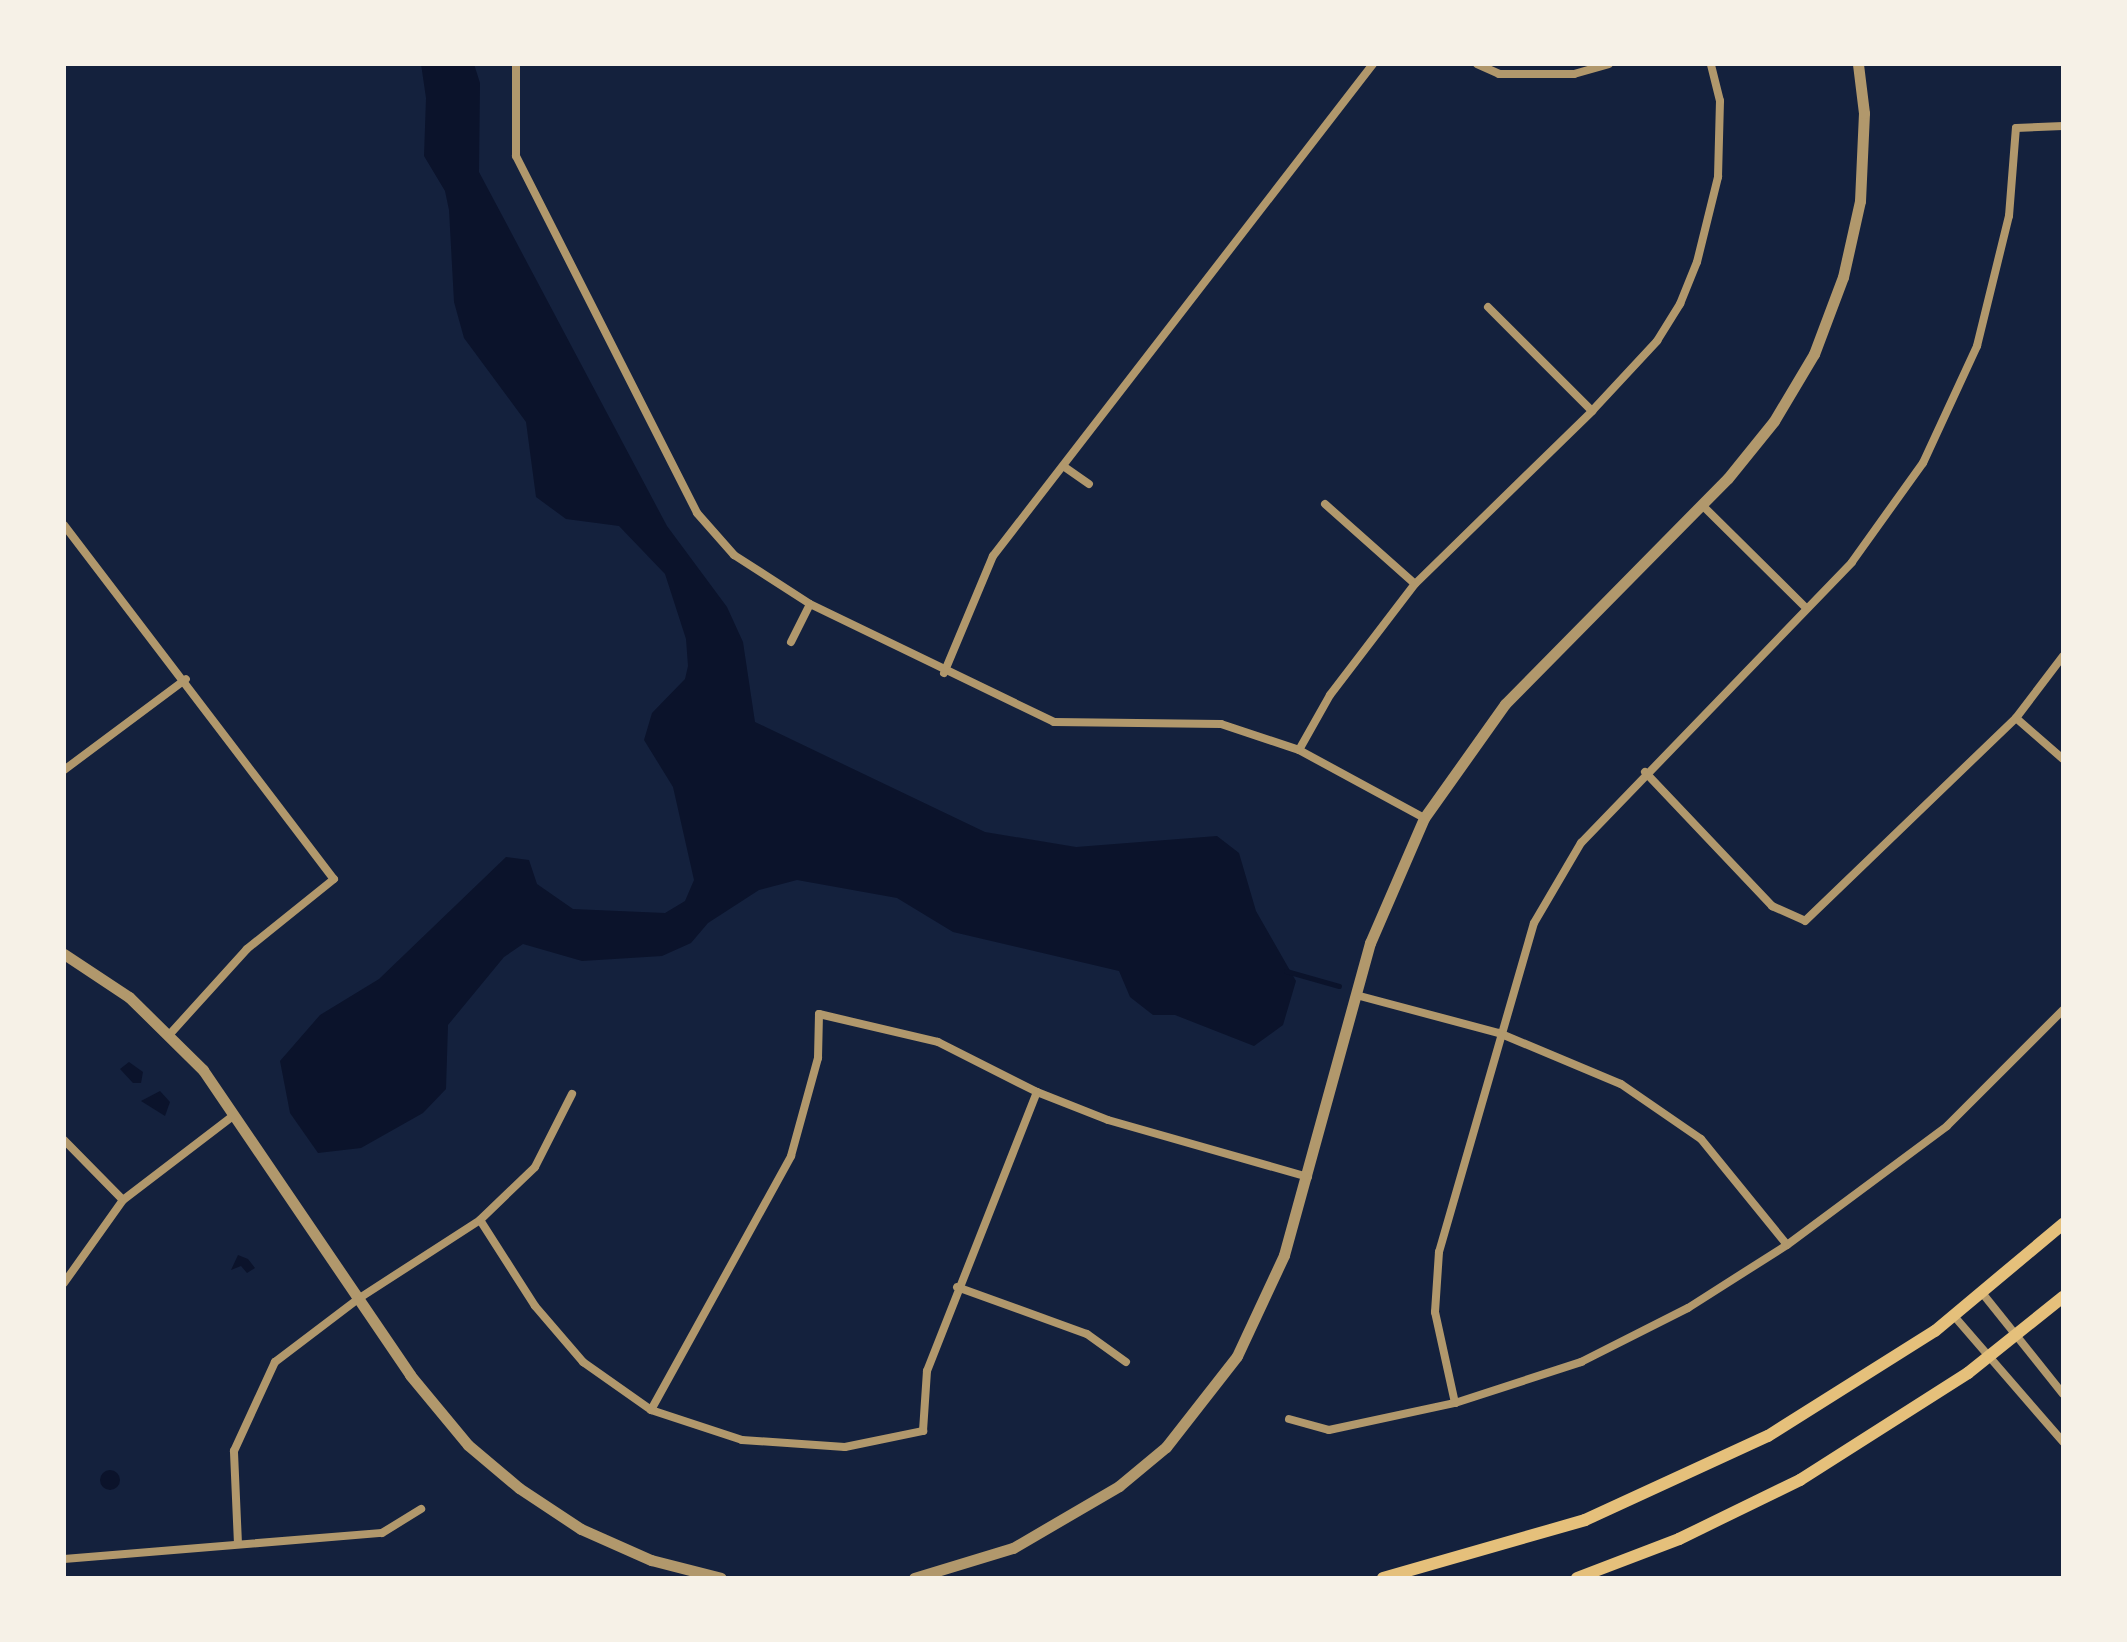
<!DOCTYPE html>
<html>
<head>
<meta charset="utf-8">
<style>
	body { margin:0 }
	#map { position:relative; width:2127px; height:1642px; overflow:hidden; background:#14213d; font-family:"Exo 2",sans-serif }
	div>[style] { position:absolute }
	.water>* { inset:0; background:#0b132b }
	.round { border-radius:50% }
	.stream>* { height:5px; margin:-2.5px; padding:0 2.5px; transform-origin:2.5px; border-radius:2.5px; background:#0b132b }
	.minor>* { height:8px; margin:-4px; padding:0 4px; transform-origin:4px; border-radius:4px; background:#b1986c }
	.tertiary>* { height:11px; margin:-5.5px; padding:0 5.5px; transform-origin:5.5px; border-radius:5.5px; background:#b1986c }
	.secondary>* { height:12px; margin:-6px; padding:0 6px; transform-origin:6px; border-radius:6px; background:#e5c07b }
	span { translate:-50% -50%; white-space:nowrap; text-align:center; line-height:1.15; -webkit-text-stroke:7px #f6f1e7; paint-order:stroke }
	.frame { position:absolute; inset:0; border:66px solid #f6f1e7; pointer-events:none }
</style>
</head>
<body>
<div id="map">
	<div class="water">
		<div style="clip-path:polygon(421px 64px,474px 64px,480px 83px,479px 172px,667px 526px,727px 607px,743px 642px,755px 722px,985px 832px,1076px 847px,1217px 836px,1239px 853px,1256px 911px,1296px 981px,1283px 1025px,1254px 1046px,1175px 1015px,1153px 1015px,1130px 997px,1119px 971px,953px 932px,897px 898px,797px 880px,759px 890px,708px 923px,691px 943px,662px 956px,582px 961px,523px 944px,504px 957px,448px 1025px,446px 1089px,423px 1113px,361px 1148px,318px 1153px,290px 1113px,280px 1061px,320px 1015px,379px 979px,506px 857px,529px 860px,537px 884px,573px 909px,665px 913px,685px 901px,694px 880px,673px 787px,644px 740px,652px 713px,685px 679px,688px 666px,686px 639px,665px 574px,619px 526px,566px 519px,536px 497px,526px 422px,464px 338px,454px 302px,449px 210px,445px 191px,424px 156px,426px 98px)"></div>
		<div style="clip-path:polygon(129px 1062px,143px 1072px,141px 1083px,133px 1083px,120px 1069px)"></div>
		<div style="clip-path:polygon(160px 1091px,170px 1102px,165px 1116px,141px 1101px)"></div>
		<div style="clip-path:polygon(238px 1255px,248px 1259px,255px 1268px,247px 1273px,241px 1266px,231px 1270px)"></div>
		<div class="round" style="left:100px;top:1470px;width:20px;height:20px"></div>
	</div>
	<div class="stream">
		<div style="left:1286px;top:971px;width:55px;rotate:15.8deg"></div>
	</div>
	<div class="minor">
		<div style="left:516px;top:64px;width:92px;rotate:90deg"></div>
		<div style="left:516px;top:156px;width:400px;rotate:63.1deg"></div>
		<div style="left:697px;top:513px;width:56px;rotate:48.6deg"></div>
		<div style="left:734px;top:555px;width:90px;rotate:32.8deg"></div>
		<div style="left:810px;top:604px;width:271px;rotate:25.8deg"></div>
		<div style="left:1054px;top:722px;width:167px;rotate:0.7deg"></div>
		<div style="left:1221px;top:724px;width:82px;rotate:18.4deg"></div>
		<div style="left:1299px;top:750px;width:142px;rotate:28.5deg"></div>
		<div style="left:1477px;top:64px;width:24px;rotate:24deg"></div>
		<div style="left:1499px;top:74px;width:75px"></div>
		<div style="left:1574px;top:74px;width:36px;rotate:-16deg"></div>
		<div style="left:1488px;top:307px;width:147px;rotate:45deg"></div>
		<div style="left:1066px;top:468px;width:28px;rotate:35deg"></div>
		<div style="left:1325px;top:504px;width:120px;rotate:41.6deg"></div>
		<div style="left:1703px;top:506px;width:145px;rotate:44.7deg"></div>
		<div style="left:64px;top:525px;width:445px;rotate:52.7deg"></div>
		<div style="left:334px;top:879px;width:112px;rotate:141.2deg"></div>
		<div style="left:247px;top:949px;width:115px;rotate:132.2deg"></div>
		<div style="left:791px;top:642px;width:42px;rotate:-63.4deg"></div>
		<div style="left:944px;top:673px;width:127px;rotate:-67.3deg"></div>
		<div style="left:993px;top:556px;width:622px;rotate:-52.32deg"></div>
		<div style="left:2016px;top:718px;width:62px;rotate:41.1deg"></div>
		<div style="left:1299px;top:750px;width:63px;rotate:-60.6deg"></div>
		<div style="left:1330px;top:695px;width:140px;rotate:-52.6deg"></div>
		<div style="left:1415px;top:584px;width:248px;rotate:-44.3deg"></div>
		<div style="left:1592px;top:411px;width:96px;rotate:-47.1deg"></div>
		<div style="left:1657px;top:341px;width:44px;rotate:-58.1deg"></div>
		<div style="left:1680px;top:304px;width:45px;rotate:-68deg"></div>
		<div style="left:1697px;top:262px;width:88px;rotate:-76.1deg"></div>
		<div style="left:1718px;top:177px;width:76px;rotate:-88.5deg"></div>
		<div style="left:1720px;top:101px;width:38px;rotate:-104deg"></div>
		<div style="left:64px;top:770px;width:152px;rotate:-36.7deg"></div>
		<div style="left:1645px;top:772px;width:185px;rotate:46.5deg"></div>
		<div style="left:1772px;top:906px;width:36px;rotate:24deg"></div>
		<div style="left:1805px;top:921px;width:293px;rotate:-43.9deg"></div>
		<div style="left:2016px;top:718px;width:78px;rotate:-52.8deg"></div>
		<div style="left:1356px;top:995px;width:148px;rotate:14.9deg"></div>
		<div style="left:1499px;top:1033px;width:132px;rotate:22.7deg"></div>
		<div style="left:1621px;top:1084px;width:97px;rotate:34.5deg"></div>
		<div style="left:1701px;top:1139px;width:136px;rotate:50.9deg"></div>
		<div style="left:64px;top:1140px;width:84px;rotate:45.5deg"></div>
		<div style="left:480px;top:1220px;width:102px;rotate:57.4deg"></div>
		<div style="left:535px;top:1306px;width:74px;rotate:49.4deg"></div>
		<div style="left:583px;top:1362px;width:83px;rotate:35.2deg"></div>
		<div style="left:651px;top:1410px;width:96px;rotate:18.2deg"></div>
		<div style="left:742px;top:1440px;width:103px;rotate:3.9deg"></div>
		<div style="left:845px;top:1447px;width:80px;rotate:-11.6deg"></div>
		<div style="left:923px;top:1431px;width:60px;rotate:-86.2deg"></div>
		<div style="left:927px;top:1371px;width:300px;rotate:-68.5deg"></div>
		<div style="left:64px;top:1283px;width:102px;rotate:-54.6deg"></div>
		<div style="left:123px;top:1200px;width:140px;rotate:-37.4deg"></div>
		<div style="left:957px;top:1287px;width:138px;rotate:19.9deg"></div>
		<div style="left:1087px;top:1334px;width:48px;rotate:35.7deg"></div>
		<div style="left:1983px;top:1294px;width:128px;rotate:51.3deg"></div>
		<div style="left:1954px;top:1316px;width:167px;rotate:49.1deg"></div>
		<div style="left:1455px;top:1403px;width:93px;rotate:-102.4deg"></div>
		<div style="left:1435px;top:1312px;width:60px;rotate:-86.2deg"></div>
		<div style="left:1439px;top:1252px;width:342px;rotate:-73.9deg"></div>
		<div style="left:1534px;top:923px;width:93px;rotate:-59.6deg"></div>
		<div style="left:1581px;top:843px;width:390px;rotate:-46deg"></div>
		<div style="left:1852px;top:562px;width:122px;rotate:-54.4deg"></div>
		<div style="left:1923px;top:463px;width:129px;rotate:-65.2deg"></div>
		<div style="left:1977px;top:346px;width:134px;rotate:-76.2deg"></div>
		<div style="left:2009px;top:216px;width:88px;rotate:-85.5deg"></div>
		<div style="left:2016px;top:128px;width:47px;rotate:-2.4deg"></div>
		<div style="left:651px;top:1410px;width:290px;rotate:-61.1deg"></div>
		<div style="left:791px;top:1156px;width:102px;rotate:-74.6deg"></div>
		<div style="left:818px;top:1058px;width:44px;rotate:-88.7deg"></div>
		<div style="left:819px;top:1014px;width:122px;rotate:13.2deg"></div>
		<div style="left:938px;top:1042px;width:111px;rotate:26.8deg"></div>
		<div style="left:1037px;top:1092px;width:76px;rotate:21.5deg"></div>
		<div style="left:1108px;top:1120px;width:208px;rotate:15.9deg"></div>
		<div style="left:1289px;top:1419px;width:41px;rotate:15.4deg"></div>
		<div style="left:1329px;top:1430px;width:129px;rotate:-12.1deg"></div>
		<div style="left:1455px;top:1403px;width:133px;rotate:-18deg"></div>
		<div style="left:1581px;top:1362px;width:120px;rotate:-26.8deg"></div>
		<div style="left:1688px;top:1308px;width:117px;rotate:-32.5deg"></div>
		<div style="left:1787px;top:1245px;width:199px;rotate:-36.6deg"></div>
		<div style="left:1947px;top:1126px;width:164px;rotate:-45deg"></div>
		<div style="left:238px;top:1544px;width:93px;rotate:-92.5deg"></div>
		<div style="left:234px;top:1451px;width:98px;rotate:-65.3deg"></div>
		<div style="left:275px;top:1362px;width:104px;rotate:-37.2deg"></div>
		<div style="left:358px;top:1299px;width:145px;rotate:-32.9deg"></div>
		<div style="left:480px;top:1220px;width:76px;rotate:-43.9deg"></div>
		<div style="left:535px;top:1167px;width:82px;rotate:-63.1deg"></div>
		<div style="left:64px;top:1559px;width:319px;rotate:-4.7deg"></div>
		<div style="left:382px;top:1533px;width:46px;rotate:-31.6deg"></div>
	</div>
	<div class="tertiary">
		<div style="left:64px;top:954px;width:78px;rotate:33.5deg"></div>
		<div style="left:129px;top:997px;width:104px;rotate:44.6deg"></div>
		<div style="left:203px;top:1070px;width:369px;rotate:55.8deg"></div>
		<div style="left:410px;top:1375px;width:91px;rotate:50.4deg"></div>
		<div style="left:468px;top:1445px;width:67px;rotate:40.1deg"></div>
		<div style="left:519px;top:1488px;width:74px;rotate:33.5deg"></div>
		<div style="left:581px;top:1529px;width:77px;rotate:23.9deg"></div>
		<div style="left:651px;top:1560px;width:72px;rotate:14.4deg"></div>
		<div style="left:914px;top:1578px;width:103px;rotate:-16.9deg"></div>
		<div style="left:1013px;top:1548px;width:123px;rotate:-30.3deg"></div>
		<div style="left:1119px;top:1486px;width:61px;rotate:-39.7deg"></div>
		<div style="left:1166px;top:1447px;width:115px;rotate:-52deg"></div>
		<div style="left:1237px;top:1356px;width:111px;rotate:-65deg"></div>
		<div style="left:1284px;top:1255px;width:324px;rotate:-74.6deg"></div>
		<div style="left:1370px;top:943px;width:136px;rotate:-66.6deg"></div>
		<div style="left:1424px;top:818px;width:140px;rotate:-54.6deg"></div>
		<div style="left:1505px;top:704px;width:317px;rotate:-45.4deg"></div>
		<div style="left:1728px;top:478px;width:73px;rotate:-51.1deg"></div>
		<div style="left:1774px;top:421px;width:78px;rotate:-59.2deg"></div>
		<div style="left:1814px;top:354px;width:82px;rotate:-69.4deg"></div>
		<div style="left:1843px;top:277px;width:78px;rotate:-77.4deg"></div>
		<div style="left:1860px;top:201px;width:88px;rotate:-87.4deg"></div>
		<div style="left:1864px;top:113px;width:49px;rotate:-97deg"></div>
	</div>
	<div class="secondary">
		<div style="left:1383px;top:1578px;width:210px;rotate:-16deg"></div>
		<div style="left:1585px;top:1520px;width:201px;rotate:-24.7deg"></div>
		<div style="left:1768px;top:1436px;width:197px;rotate:-32.2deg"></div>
		<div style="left:1935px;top:1331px;width:167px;rotate:-39.9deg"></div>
		<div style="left:1577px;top:1578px;width:109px;rotate:-20.9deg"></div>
		<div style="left:1679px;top:1539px;width:135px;rotate:-26deg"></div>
		<div style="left:1800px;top:1480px;width:199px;rotate:-32.5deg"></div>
		<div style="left:1968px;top:1373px;width:122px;rotate:-38.7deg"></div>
	</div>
	<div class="frame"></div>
</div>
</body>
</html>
